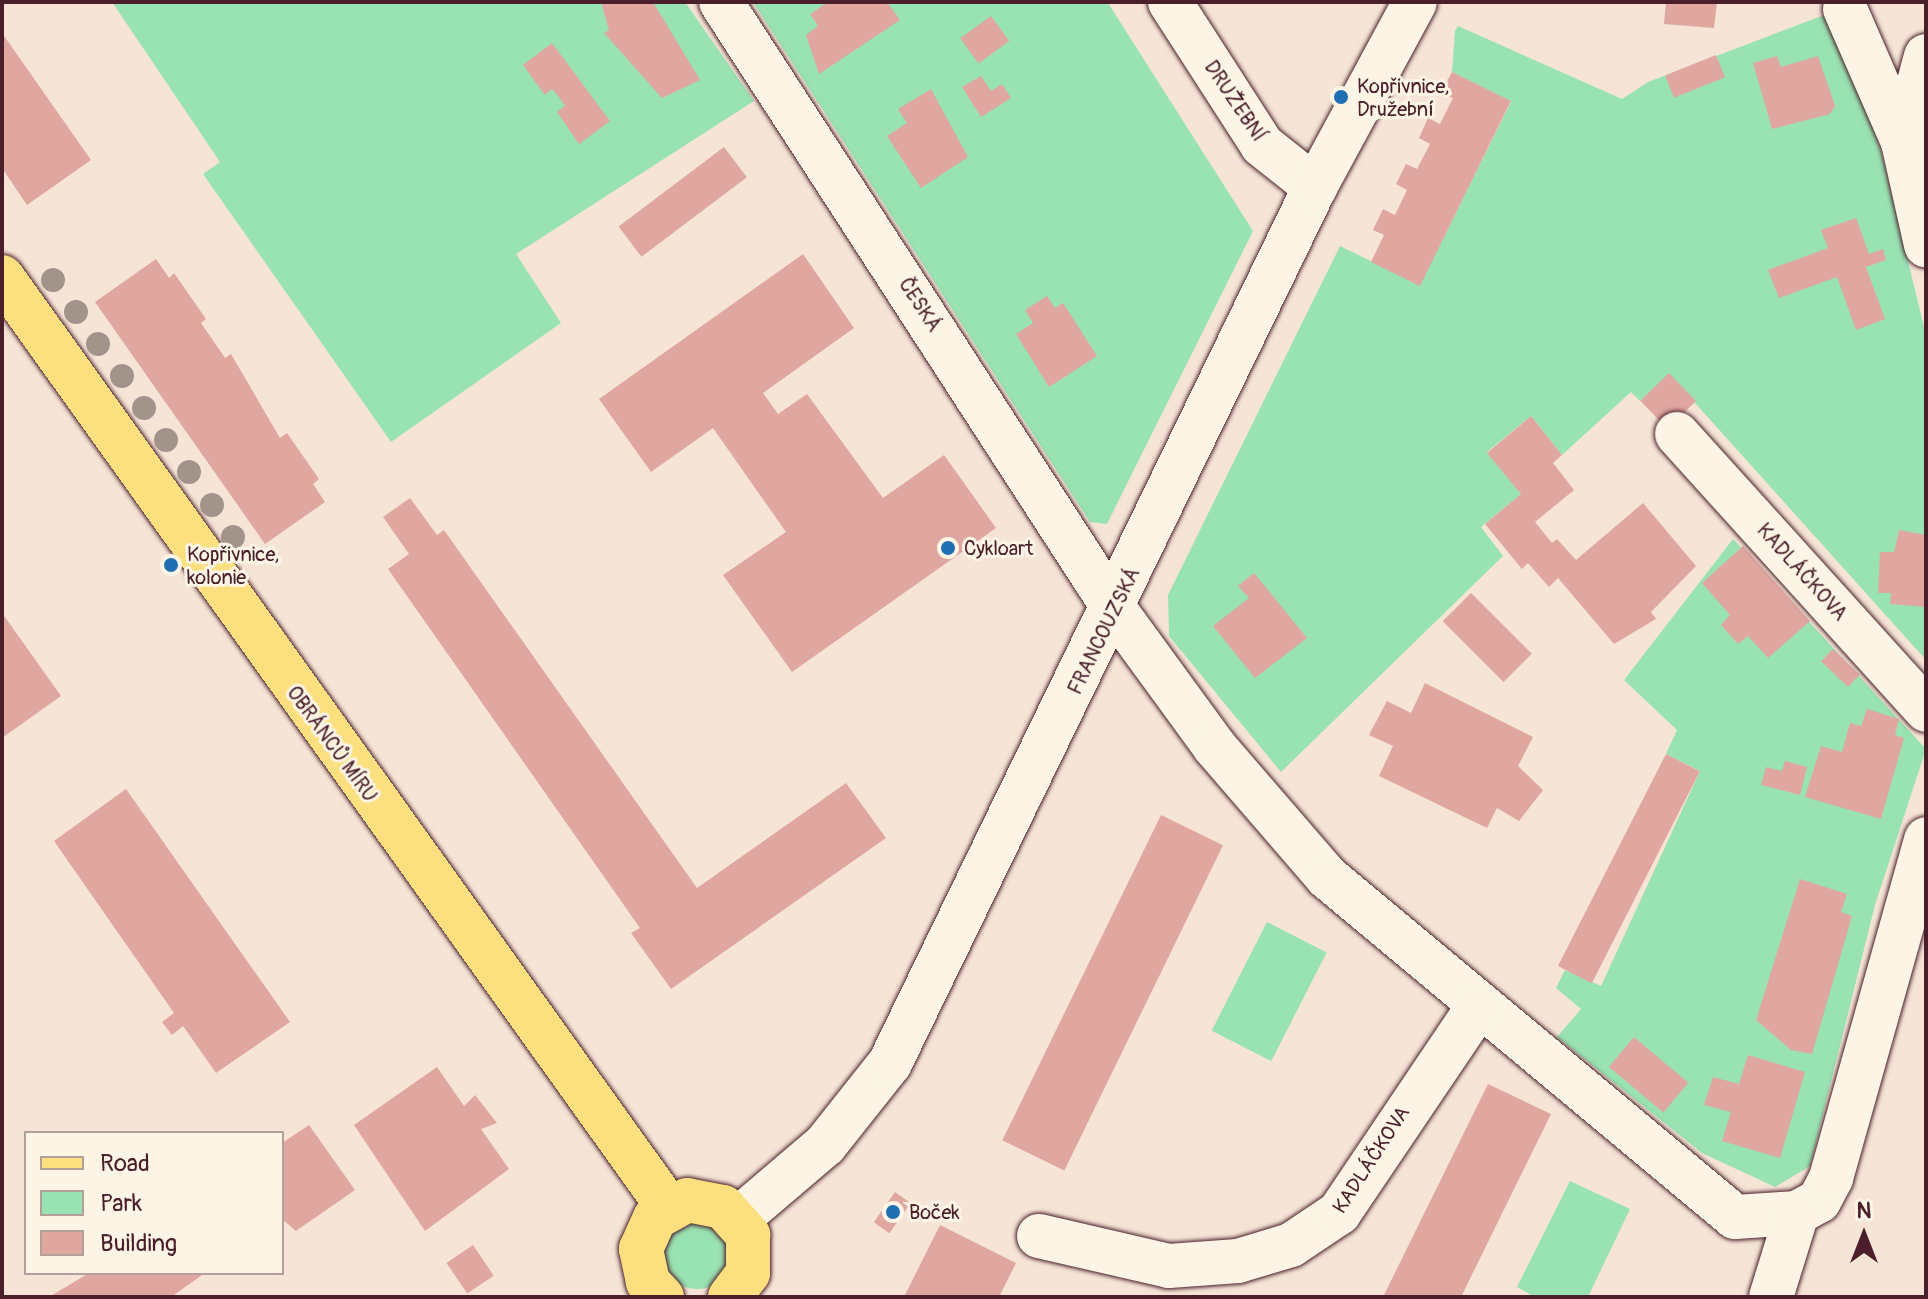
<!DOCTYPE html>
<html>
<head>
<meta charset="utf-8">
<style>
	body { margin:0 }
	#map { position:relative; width:1928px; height:1299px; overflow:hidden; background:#f6e5d7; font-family:Pangolin,sans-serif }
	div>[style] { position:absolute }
	.green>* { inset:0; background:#99e2b2; transform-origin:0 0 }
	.round { border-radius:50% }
	.building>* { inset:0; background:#e0a6a0; transform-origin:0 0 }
	.roads { filter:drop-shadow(0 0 2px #4a1f2b) drop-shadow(0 0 2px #4a1f2b) }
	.minor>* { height:44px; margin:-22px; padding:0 22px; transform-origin:22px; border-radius:22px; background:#fcf5e5 }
	.major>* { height:44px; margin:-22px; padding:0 22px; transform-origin:22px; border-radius:22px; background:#fce080 }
	.trees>* { width:24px; height:24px; margin:-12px; border-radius:50%; background:#a2938b }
	.dots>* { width:22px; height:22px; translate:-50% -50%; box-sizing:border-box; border:4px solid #fcf5e5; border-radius:50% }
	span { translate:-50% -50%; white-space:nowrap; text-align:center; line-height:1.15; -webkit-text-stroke:6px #fcf5e5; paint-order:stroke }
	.poi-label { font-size:20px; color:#4a1f2b }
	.left { translate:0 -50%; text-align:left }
	.street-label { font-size:20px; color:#4a1f2b }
	.frame { position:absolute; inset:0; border:4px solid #4a1f2b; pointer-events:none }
	.legend { position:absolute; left:24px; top:1131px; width:260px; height:144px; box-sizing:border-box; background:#fcf5e5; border:2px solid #b59f9b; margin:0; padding:10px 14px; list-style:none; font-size:24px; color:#4a1f2b }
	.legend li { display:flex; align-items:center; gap:16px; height:40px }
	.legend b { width:40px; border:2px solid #b59f9b }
	.north { position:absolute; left:1824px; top:1195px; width:80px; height:80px; -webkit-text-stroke:6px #fcf5e5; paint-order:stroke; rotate:0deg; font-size:22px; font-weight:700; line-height:32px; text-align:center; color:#4a1f2b }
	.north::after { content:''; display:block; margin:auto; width:28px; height:36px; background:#4a1f2b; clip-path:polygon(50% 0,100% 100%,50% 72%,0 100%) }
</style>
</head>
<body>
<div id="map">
	<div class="green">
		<div style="clip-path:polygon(112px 2px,685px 2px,754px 101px,516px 254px,561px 323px,391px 442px,203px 174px,220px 162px)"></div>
		<div style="clip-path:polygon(753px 2px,1108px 3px,1253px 231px,1107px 524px,1090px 522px)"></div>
		<div style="clip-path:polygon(1832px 12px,1881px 151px,1926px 335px,1926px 660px,1669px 374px,1640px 401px,1631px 392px,1562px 455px,1531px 416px,1487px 452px,1521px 494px,1481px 527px,1503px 556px,1281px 772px,1169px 636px,1168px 595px,1340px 246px,1420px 285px,1511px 102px,1452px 72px,1455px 31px,1458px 26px,1622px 99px,1648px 82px)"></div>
		<div style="clip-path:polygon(1733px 539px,1926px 749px,1875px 905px,1810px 1166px,1775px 1187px,1702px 1153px,1557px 1037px,1581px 1009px,1556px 988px,1565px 970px,1601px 986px,1700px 771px,1666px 754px,1677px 730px,1624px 680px)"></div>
		<div style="left:1267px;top:922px;width:67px;height:122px;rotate:27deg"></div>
		<div style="clip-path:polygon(1570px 1181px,1630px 1209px,1588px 1297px,1535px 1297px,1517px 1287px)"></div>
		<div class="round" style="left:663px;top:1221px;width:68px;height:68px"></div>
	</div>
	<div class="building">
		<div style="clip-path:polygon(601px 2px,653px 2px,700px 80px,662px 98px,604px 33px,609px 30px)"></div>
		<div style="clip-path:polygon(828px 2px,887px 2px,900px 20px,819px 74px,806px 35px,818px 26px,810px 14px)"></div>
		<div style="clip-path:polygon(1666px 2px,1717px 2px,1714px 28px,1664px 24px)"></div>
		<div style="left:991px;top:16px;width:31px;height:38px;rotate:54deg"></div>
		<div style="clip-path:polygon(2px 33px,91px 160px,27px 205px,2px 168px)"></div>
		<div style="clip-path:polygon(552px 43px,610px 121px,579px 144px,557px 112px,565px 106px,559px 97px,552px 89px,545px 95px,523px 65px)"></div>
		<div style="left:1716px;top:55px;width:24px;height:55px;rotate:68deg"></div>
		<div style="clip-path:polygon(1777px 56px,1781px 67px,1818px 56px,1835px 106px,1830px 114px,1772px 129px,1753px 63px)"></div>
		<div style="clip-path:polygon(1452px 72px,1511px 101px,1420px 286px,1371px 262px,1384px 235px,1373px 230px,1383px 209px,1395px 215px,1407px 190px,1396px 184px,1406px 164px,1417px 169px,1430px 144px,1419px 138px,1428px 118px,1440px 124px,1453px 98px,1441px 93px)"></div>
		<div style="clip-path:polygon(981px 76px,991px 91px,1002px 84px,1011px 98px,981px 117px,962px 87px)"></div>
		<div style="clip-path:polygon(931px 89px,968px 157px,921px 188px,887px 136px,907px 123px,898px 109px)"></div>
		<div style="left:724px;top:147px;width:38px;height:132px;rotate:53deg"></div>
		<div style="clip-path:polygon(1856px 218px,1869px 254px,1883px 249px,1886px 260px,1866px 267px,1885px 319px,1856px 330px,1837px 277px,1779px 298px,1768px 270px,1828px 248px,1821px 230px)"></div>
		<div style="clip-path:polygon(803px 254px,854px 328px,763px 393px,778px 414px,807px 394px,883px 498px,944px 455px,996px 528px,792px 672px,723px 575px,786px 532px,713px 428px,651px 472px,599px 399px)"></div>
		<div style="clip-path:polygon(156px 259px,169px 278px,174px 273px,206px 319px,201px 323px,225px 358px,231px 354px,280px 438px,287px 433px,319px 479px,313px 484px,325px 502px,265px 544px,95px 302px)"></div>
		<div style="clip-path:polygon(1047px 296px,1055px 308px,1063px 303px,1097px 356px,1049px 387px,1016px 334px,1033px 323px,1025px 310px)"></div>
		<div style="left:1669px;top:373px;width:39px;height:40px;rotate:46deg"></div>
		<div style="clip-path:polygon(1531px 416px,1562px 455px,1553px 463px,1574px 490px,1535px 522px,1552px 543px,1557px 539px,1576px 560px,1643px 503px,1696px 566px,1651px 612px,1656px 619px,1614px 644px,1558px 578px,1549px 587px,1528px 563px,1522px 569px,1485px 524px,1521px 494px,1487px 453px)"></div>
		<div style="clip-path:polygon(410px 498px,437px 535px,444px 530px,697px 888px,846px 783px,886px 838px,671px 989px,631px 933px,640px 928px,388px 569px,409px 554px,383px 517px)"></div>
		<div style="clip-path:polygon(1899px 530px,1926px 535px,1926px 607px,1890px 604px,1891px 593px,1878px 593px,1880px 552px,1894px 552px)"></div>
		<div style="clip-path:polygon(1743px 546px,1810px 621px,1768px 658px,1748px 636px,1738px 644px,1721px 625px,1730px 615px,1702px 583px)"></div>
		<div style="clip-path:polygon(1254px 573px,1307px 638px,1255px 678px,1213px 626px,1249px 598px,1238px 586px)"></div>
		<div style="left:1471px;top:593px;width:86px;height:40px;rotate:45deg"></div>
		<div style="clip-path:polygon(2px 613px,61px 696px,2px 738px)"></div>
		<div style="left:1833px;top:649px;width:37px;height:17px;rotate:44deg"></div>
		<div style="clip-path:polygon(1425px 683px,1533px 737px,1518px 766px,1543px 790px,1519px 821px,1497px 808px,1487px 828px,1379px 776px,1393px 746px,1369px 735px,1387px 701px,1411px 713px)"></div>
		<div style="clip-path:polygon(1867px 709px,1899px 719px,1895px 735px,1904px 738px,1881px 819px,1805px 797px,1821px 746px,1842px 752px,1850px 723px,1861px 726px)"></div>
		<div style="left:1666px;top:754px;width:38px;height:238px;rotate:27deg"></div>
		<div style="clip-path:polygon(1785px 761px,1807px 767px,1800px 795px,1761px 785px,1766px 767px,1782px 771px)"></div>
		<div style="clip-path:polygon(126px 789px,290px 1022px,216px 1073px,183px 1026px,172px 1035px,162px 1022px,174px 1013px,54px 841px)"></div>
		<div style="left:1161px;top:815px;width:69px;height:362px;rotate:26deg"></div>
		<div style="clip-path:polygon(1800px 879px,1847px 894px,1841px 912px,1852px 916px,1812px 1054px,1791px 1050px,1756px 1020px)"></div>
		<div style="left:1634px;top:1037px;width:71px;height:39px;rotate:40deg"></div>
		<div style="clip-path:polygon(1748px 1055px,1805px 1072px,1780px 1158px,1722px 1141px,1731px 1112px,1704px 1105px,1713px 1077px,1739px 1084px)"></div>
		<div style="clip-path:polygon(437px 1067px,464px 1106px,475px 1095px,497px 1123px,481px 1129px,509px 1169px,425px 1231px,354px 1125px)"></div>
		<div style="clip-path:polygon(1488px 1084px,1551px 1114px,1461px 1297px,1383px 1297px)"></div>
		<div style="clip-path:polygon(309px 1125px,355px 1190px,296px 1231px,282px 1219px,282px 1143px)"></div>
		<div style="left:895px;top:1192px;width:19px;height:37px;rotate:35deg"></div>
		<div style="clip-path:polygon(940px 1225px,1016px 1263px,999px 1297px,904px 1297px)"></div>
		<div style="left:473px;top:1245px;width:37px;height:32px;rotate:56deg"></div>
		<div style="clip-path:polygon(89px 1273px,205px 1273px,171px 1297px,49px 1297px)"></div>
	</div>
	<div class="roads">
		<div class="minor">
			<div style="left:721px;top:2px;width:724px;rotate:57.06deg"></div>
			<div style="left:1115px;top:610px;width:168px;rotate:53.9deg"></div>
			<div style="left:1214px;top:746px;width:173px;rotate:49.2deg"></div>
			<div style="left:1327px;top:877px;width:531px;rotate:39.81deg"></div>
			<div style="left:1735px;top:1217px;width:62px;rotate:-3.7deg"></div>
			<div style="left:1797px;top:1213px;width:25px;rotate:-29deg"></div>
			<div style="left:1819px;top:1201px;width:26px;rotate:-62deg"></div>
			<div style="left:1831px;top:1178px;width:352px;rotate:-74.3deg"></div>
			<div style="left:1170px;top:2px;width:170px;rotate:57.2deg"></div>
			<div style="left:1262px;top:145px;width:68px;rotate:38.4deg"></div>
			<div style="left:1845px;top:9px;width:145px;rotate:66.4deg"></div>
			<div style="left:1903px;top:142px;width:106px;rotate:77.4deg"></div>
			<div style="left:1903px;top:142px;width:89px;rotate:-75deg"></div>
			<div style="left:1677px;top:434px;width:372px;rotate:47.9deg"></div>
			<div style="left:738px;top:1219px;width:114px;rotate:-40.4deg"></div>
			<div style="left:825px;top:1145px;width:105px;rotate:-51.6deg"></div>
			<div style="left:890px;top:1063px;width:974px;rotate:-64.12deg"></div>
			<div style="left:1315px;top:187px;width:210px;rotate:-61.6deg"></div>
			<div style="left:1039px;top:1236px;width:133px;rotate:13deg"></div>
			<div style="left:1169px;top:1266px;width:69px;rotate:-4.1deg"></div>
			<div style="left:1238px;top:1261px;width:55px;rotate:-16.8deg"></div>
			<div style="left:1291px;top:1245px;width:58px;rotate:-33.7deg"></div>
			<div style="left:1339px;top:1213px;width:249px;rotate:-56deg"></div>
			<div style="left:1771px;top:1297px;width:88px;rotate:-72.8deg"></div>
		</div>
		<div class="major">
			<div style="left:2px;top:277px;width:1144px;rotate:54.39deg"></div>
			<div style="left:662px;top:1297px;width:21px;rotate:-133deg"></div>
			<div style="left:648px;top:1282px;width:34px;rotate:-102deg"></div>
			<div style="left:641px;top:1249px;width:34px;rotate:-66deg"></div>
			<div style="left:655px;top:1218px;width:37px;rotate:-29deg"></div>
			<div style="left:687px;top:1200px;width:37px;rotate:11deg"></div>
			<div style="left:723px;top:1207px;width:38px;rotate:48deg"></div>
			<div style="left:748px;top:1235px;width:38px;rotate:90deg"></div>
			<div style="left:748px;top:1273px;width:30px;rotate:127deg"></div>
		</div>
	</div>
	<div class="trees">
		<div style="left:53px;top:280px"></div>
		<div style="left:76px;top:312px"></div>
		<div style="left:98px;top:344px"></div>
		<div style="left:122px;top:376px"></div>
		<div style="left:144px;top:408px"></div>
		<div style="left:166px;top:440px"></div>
		<div style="left:189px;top:472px"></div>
		<div style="left:212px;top:505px"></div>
		<div style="left:233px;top:537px"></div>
	</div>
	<div class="dots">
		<div style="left:1341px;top:97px;background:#1f6fb2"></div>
		<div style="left:948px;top:548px;background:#1f6fb2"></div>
		<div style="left:171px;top:565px;background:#1f6fb2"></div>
		<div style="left:893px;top:1212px;background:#1f6fb2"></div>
	</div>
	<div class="poi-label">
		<span class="left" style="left:1357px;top:98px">Kopřivnice,<br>Družební</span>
		<span class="left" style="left:964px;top:548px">Cykloart</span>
		<span class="left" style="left:187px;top:566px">Kopřivnice,<br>kolonie</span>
		<span class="left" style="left:909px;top:1212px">Boček</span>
	</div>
	<div class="street-label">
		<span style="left:1235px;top:101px;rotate:56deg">DRUŽEBNÍ</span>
		<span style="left:920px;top:305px;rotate:57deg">ČESKÁ</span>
		<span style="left:1802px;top:572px;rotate:48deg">KADLÁČKOVA</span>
		<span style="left:1104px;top:631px;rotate:-64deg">FRANCOUZSKÁ</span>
		<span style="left:332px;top:744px;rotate:54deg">OBRÁNCŮ MÍRU</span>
		<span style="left:1371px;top:1160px;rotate:-57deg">KADLÁČKOVA</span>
	</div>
	<div class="frame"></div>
	<ul class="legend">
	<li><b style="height:10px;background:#fce080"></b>Road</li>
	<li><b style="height:22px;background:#99e2b2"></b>Park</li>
	<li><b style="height:22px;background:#e0a6a0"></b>Building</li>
	</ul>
	<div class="north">N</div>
</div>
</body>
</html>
